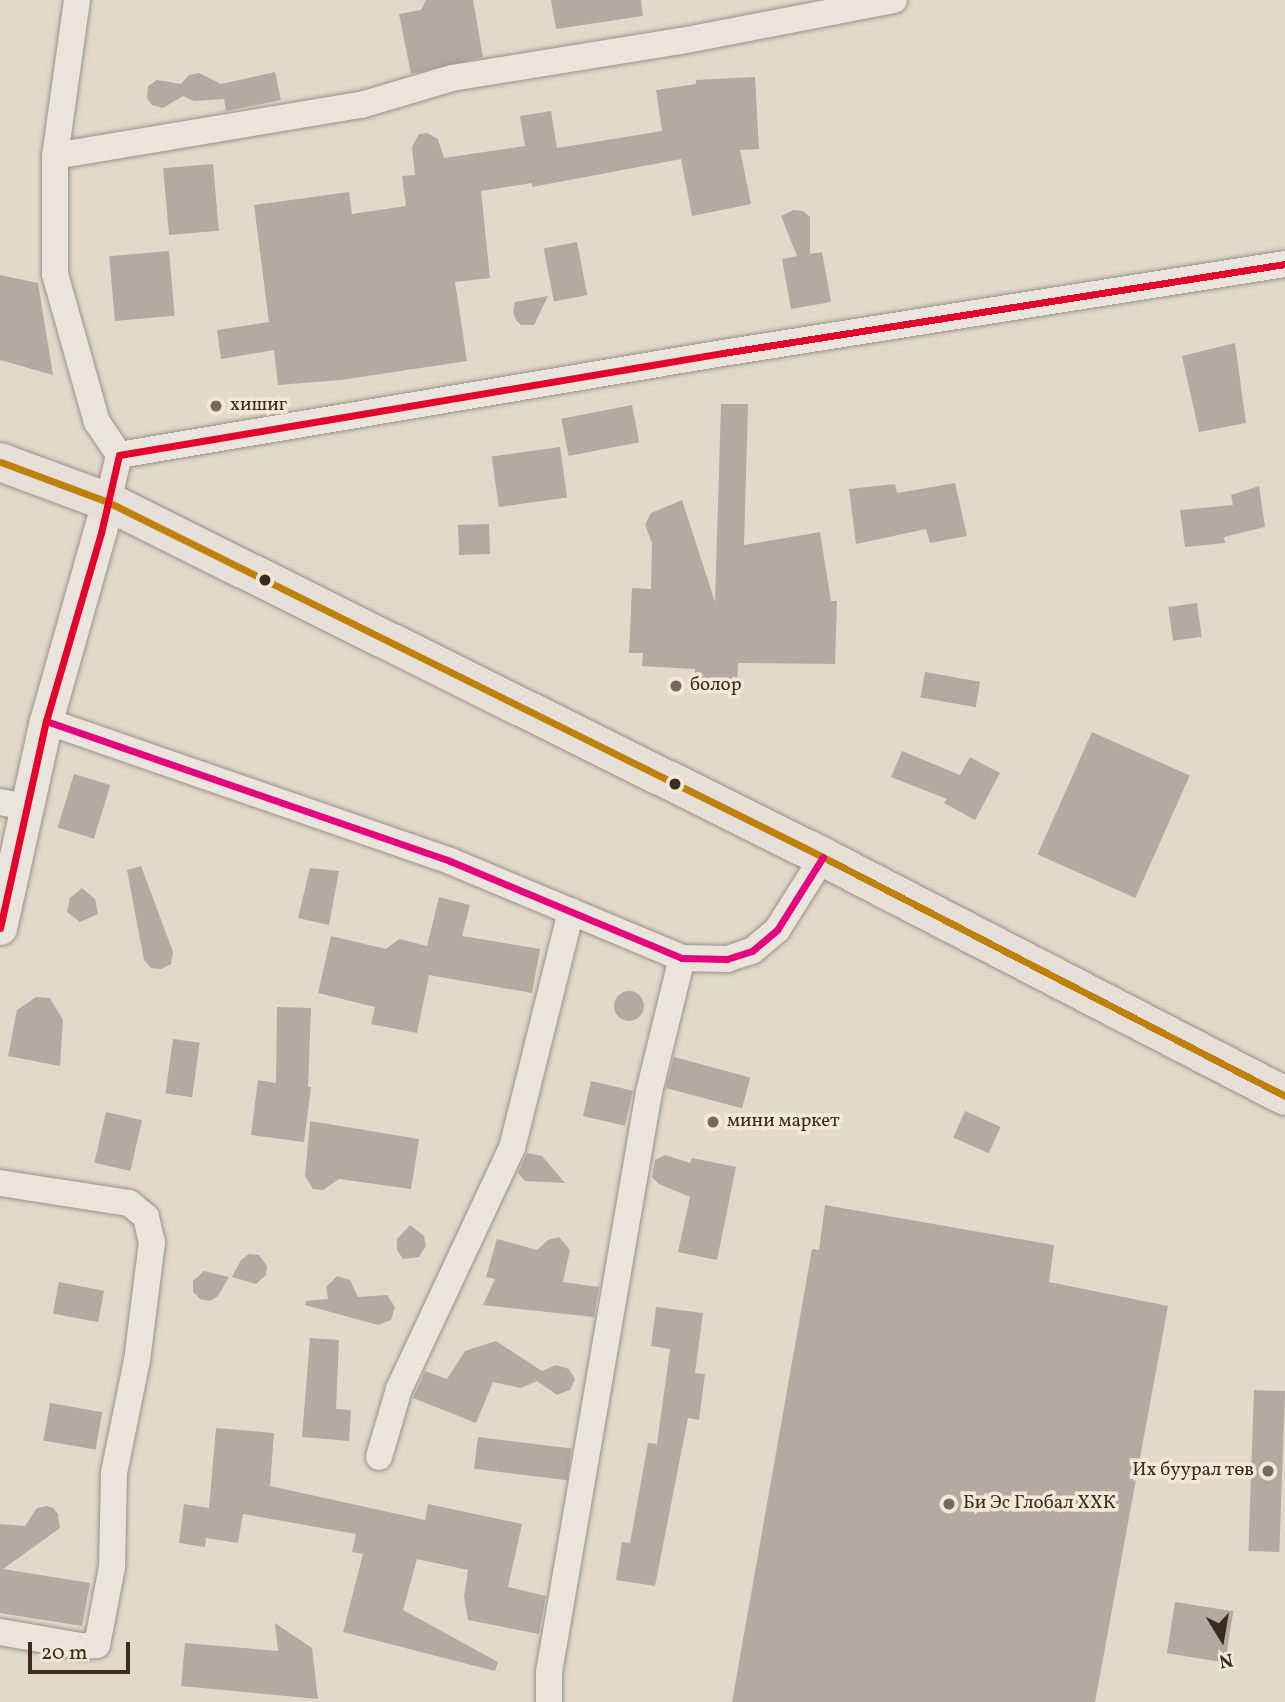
<!DOCTYPE html>
<html>
<head>
<meta charset="utf-8">
<style>
	body { margin:0 }
	#map { position:relative; width:1285px; height:1702px; overflow:hidden; background:#e2d9ca; font-family:Vollkorn,serif }
	div>[style] { position:absolute }
	.building>* { inset:0; background:#b3aba1; transform-origin:0 0 }
	.round { border-radius:50% }
	.roads { filter:drop-shadow(0 0 2px #999288) drop-shadow(0 0 2px #999288) }
	.minor>* { height:26px; margin:-13px; padding:0 13px; transform-origin:13px; border-radius:13px; background:#e9e4dc }
	.tertiary>* { height:33px; margin:-16.5px; padding:0 16.5px; transform-origin:16.5px; border-radius:16.5px; background:#e9e4dc }
	.trunk>* { height:38px; margin:-19px; padding:0 19px; transform-origin:19px; border-radius:19px; background:#e5dfd7 }
	.bus-1>* { height:7px; margin:-3.5px; padding:0 3.5px; transform-origin:3.5px; border-radius:3.5px; background:#bf810a }
	.bus-2>* { height:7px; margin:-3.5px; padding:0 3.5px; transform-origin:3.5px; border-radius:3.5px; background:#e5007d }
	.bus-3>* { height:7px; margin:-3.5px; padding:0 3.5px; transform-origin:3.5px; border-radius:3.5px; background:#e4002b }
	.dots>* { width:19px; height:19px; translate:-50% -50%; box-sizing:border-box; border:4px solid #f3e8d6; border-radius:50% }
	span { translate:-50% -50%; white-space:nowrap; text-align:center; line-height:1.15; -webkit-text-stroke:7px #f3e8d6; paint-order:stroke }
	.poi-label { font-size:19px; color:#3b2b20 }
	.left { translate:0 -50%; text-align:left }
	.right { translate:-100% -50%; text-align:right }
	.north { position:absolute; left:1187px; top:1604px; width:70px; height:70px; -webkit-text-stroke:5px #f3e8d6; paint-order:stroke; rotate:169deg; font-size:19px; font-weight:700; line-height:28px; text-align:center; color:#3b2b20 }
	.north::after { content:''; display:block; margin:auto; width:24px; height:32px; background:#3b2b20; clip-path:polygon(50% 0,100% 100%,50% 72%,0 100%) }
	.scale { position:absolute; left:28px; top:1642px; width:102px; height:32px; box-sizing:border-box; border:4px solid #3b2b20; border-top:0; padding-left:9px; font-size:21px; line-height:24px; white-space:nowrap; color:#3b2b20; -webkit-text-stroke:5px #f3e8d6; paint-order:stroke }
</style>
</head>
<body>
<div id="map">
	<div class="building">
		<div style="clip-path:polygon(426px 0,473px 0,483px 57px,411px 74px,399px 14px,421px 10px)"></div>
		<div style="clip-path:polygon(551px 0,641px 0,643px 16px,556px 29px)"></div>
		<div style="clip-path:polygon(275px 72px,281px 100px,226px 111px,224px 99px,193px 101px,183px 96px,163px 108px,152px 105px,147px 98px,148px 86px,157px 80px,181px 84px,189px 75px,199px 73px,221px 84px)"></div>
		<div style="clip-path:polygon(755px 77px,759px 149px,740px 150px,751px 204px,692px 216px,681px 159px,532px 187px,532px 183px,481px 191px,490px 278px,455px 282px,467px 361px,341px 380px,278px 385px,274px 350px,221px 359px,217px 330px,269px 322px,254px 205px,349px 192px,352px 214px,406px 206px,402px 176px,415px 175px,412px 147px,419px 134px,427px 133px,438px 139px,444px 158px,525px 146px,520px 116px,551px 111px,557px 148px,662px 131px,656px 90px,696px 84px,696px 80px)"></div>
		<div style="left:213px;top:164px;width:67px;height:50px;rotate:85deg"></div>
		<div style="clip-path:polygon(793px 210px,803px 211px,810px 217px,810px 254px,822px 252px,831px 302px,791px 309px,782px 259px,797px 256px,781px 216px)"></div>
		<div style="left:577px;top:242px;width:54px;height:34px;rotate:79deg"></div>
		<div style="left:169px;top:251px;width:65px;height:60px;rotate:85deg"></div>
		<div style="clip-path:polygon(0 275px,38px 283px,53px 375px,0 360px)"></div>
		<div style="clip-path:polygon(548px 296px,534px 325px,521px 325px,516px 320px,513px 312px,515px 302px)"></div>
		<div style="clip-path:polygon(1235px 343px,1246px 423px,1199px 432px,1182px 356px)"></div>
		<div style="clip-path:polygon(721px 404px,748px 404px,744px 545px,820px 532px,831px 601px,837px 601px,835px 664px,738px 663px,737px 691px,694px 689px,695px 669px,642px 666px,643px 653px,629px 653px,632px 588px,651px 589px,652px 543px,645px 525px,651px 513px,682px 500px,715px 602px)"></div>
		<div style="left:632px;top:405px;width:38px;height:72px;rotate:79deg"></div>
		<div style="left:560px;top:447px;width:51px;height:69px;rotate:82deg"></div>
		<div style="clip-path:polygon(955px 483px,967px 536px,930px 543px,926px 529px,856px 544px,849px 489px,895px 484px,897px 493px)"></div>
		<div style="clip-path:polygon(1259px 486px,1265px 527px,1224px 537px,1225px 543px,1185px 547px,1180px 510px,1233px 505px,1231px 495px)"></div>
		<div style="left:489px;top:524px;width:30px;height:31px;rotate:88deg"></div>
		<div style="left:1197px;top:603px;width:34px;height:29px;rotate:82deg"></div>
		<div style="left:925px;top:672px;width:56px;height:26px;rotate:10deg"></div>
		<div style="left:1092px;top:732px;width:107px;height:134px;rotate:24deg"></div>
		<div style="clip-path:polygon(902px 751px,960px 775px,970px 757px,1000px 773px,975px 820px,944px 803px,947px 799px,891px 777px)"></div>
		<div style="left:74px;top:774px;width:38px;height:56px;rotate:17deg"></div>
		<div style="clip-path:polygon(141px 866px,173px 952px,171px 964px,161px 969px,151px 968px,144px 960px,127px 870px)"></div>
		<div style="clip-path:polygon(310px 868px,339px 871px,329px 925px,298px 918px)"></div>
		<div style="clip-path:polygon(82px 888px,95px 899px,98px 914px,80px 922px,67px 912px,70px 898px)"></div>
		<div style="clip-path:polygon(439px 897px,470px 905px,462px 936px,540px 949px,532px 993px,429px 975px,417px 1033px,371px 1024px,375px 1007px,318px 993px,331px 936px,386px 949px,399px 939px,427px 946px)"></div>
		<div class="round" style="left:614px;top:991px;width:30px;height:30px"></div>
		<div style="clip-path:polygon(36px 997px,50px 998px,63px 1020px,60px 1066px,8px 1056px,17px 1010px)"></div>
		<div style="clip-path:polygon(277px 1007px,311px 1008px,308px 1087px,311px 1087px,304px 1142px,251px 1135px,258px 1080px,276px 1083px)"></div>
		<div style="left:173px;top:1039px;width:27px;height:55px;rotate:8deg"></div>
		<div style="left:674px;top:1057px;width:79px;height:32px;rotate:15deg"></div>
		<div style="left:591px;top:1081px;width:43px;height:36px;rotate:13deg"></div>
		<div style="left:965px;top:1111px;width:39px;height:29px;rotate:24deg"></div>
		<div style="left:106px;top:1112px;width:37px;height:52px;rotate:13deg"></div>
		<div style="clip-path:polygon(310px 1121px,419px 1139px,411px 1189px,339px 1179px,323px 1190px,313px 1189px,305px 1176px)"></div>
		<div style="clip-path:polygon(527px 1153px,542px 1156px,565px 1183px,525px 1181px,518px 1173px)"></div>
		<div style="clip-path:polygon(665px 1155px,690px 1163px,692px 1158px,736px 1167px,717px 1260px,678px 1252px,690px 1197px,659px 1184px,652px 1177px,655px 1160px)"></div>
		<div style="clip-path:polygon(825px 1205px,1054px 1245px,1049px 1282px,1168px 1306px,1095px 1702px,732px 1702px,812px 1249px,819px 1250px)"></div>
		<div style="clip-path:polygon(410px 1225px,424px 1236px,426px 1246px,419px 1257px,403px 1259px,397px 1250px,397px 1239px)"></div>
		<div style="clip-path:polygon(559px 1237px,570px 1250px,563px 1282px,599px 1287px,594px 1317px,483px 1305px,495px 1279px,486px 1277px,497px 1239px,537px 1250px,548px 1240px)"></div>
		<div style="clip-path:polygon(249px 1254px,259px 1255px,267px 1266px,266px 1275px,256px 1284px,232px 1277px,241px 1260px)"></div>
		<div style="clip-path:polygon(204px 1271px,229px 1277px,218px 1296px,210px 1301px,200px 1299px,193px 1292px,193px 1281px)"></div>
		<div style="clip-path:polygon(337px 1276px,350px 1280px,358px 1297px,387px 1295px,395px 1307px,391px 1320px,378px 1325px,305px 1305px,306px 1301px,328px 1299px,326px 1287px)"></div>
		<div style="left:59px;top:1282px;width:46px;height:32px;rotate:11deg"></div>
		<div style="clip-path:polygon(656px 1307px,703px 1313px,695px 1373px,705px 1374px,699px 1420px,688px 1418px,655px 1586px,616px 1580px,622px 1542px,630px 1543px,648px 1443px,657px 1444px,670px 1349px,651px 1346px)"></div>
		<div style="clip-path:polygon(310px 1338px,339px 1340px,336px 1409px,351px 1410px,349px 1441px,302px 1437px)"></div>
		<div style="clip-path:polygon(496px 1341px,542px 1371px,556px 1365px,569px 1369px,575px 1379px,570px 1390px,557px 1395px,537px 1381px,521px 1388px,493px 1382px,476px 1423px,413px 1398px,425px 1371px,447px 1379px,465px 1351px)"></div>
		<div style="left:1254px;top:1390px;width:31px;height:161px;rotate:2deg"></div>
		<div style="left:50px;top:1403px;width:53px;height:38px;rotate:10deg"></div>
		<div style="clip-path:polygon(216px 1428px,274px 1433px,270px 1486px,425px 1520px,428px 1504px,522px 1524px,508px 1587px,546px 1596px,539px 1634px,468px 1620px,464px 1597px,468px 1570px,417px 1559px,403px 1610px,498px 1662px,495px 1671px,343px 1632px,363px 1554px,352px 1552px,356px 1534px,243px 1514px,238px 1543px,206px 1538px,205px 1547px,179px 1543px,184px 1504px,209px 1508px)"></div>
		<div style="left:478px;top:1437px;width:94px;height:32px;rotate:7deg"></div>
		<div style="clip-path:polygon(47px 1506px,53px 1508px,58px 1514px,60px 1528px,3px 1569px,90px 1583px,82px 1626px,0 1613px,0 1524px,25px 1526px,37px 1508px)"></div>
		<div style="left:1175px;top:1602px;width:59px;height:52px;rotate:9deg"></div>
		<div style="clip-path:polygon(275px 1623px,312px 1648px,318px 1699px,181px 1686px,185px 1643px,278px 1651px)"></div>
	</div>
	<div class="roads">
		<div class="minor">
			<div style="left:77px;top:0;width:158px;rotate:98deg"></div>
			<div style="left:55px;top:156px;width:118px;rotate:90deg"></div>
			<div style="left:55px;top:274px;width:154px;rotate:74.2deg"></div>
			<div style="left:97px;top:422px;width:40px;rotate:56deg"></div>
			<div style="left:55px;top:156px;width:310px;rotate:-9.5deg"></div>
			<div style="left:361px;top:105px;width:95px;rotate:-16.5deg"></div>
			<div style="left:452px;top:78px;width:232px;rotate:-9.2deg"></div>
			<div style="left:681px;top:41px;width:217px;rotate:-10.9deg"></div>
			<div style="left:108px;top:502px;width:48px;rotate:-76.8deg"></div>
			<div style="left:119px;top:455px;width:613px;rotate:-9.59deg"></div>
			<div style="left:723px;top:353px;width:569px;rotate:-9deg"></div>
			<div style="left:46px;top:721px;width:428px;rotate:19.1deg"></div>
			<div style="left:450px;top:861px;width:251px;rotate:22.7deg"></div>
			<div style="left:682px;top:958px;width:45px;rotate:1.3deg"></div>
			<div style="left:727px;top:959px;width:26px;rotate:-18deg"></div>
			<div style="left:752px;top:951px;width:33px;rotate:-40deg"></div>
			<div style="left:777px;top:930px;width:86px;rotate:-57.8deg"></div>
			<div style="left:0;top:802px;width:25px;rotate:11deg"></div>
			<div style="left:0;top:1183px;width:131px;rotate:8.8deg"></div>
			<div style="left:129px;top:1203px;width:22px;rotate:39deg"></div>
			<div style="left:146px;top:1217px;width:26px;rotate:77deg"></div>
			<div style="left:152px;top:1242px;width:119px;rotate:97.2deg"></div>
			<div style="left:137px;top:1360px;width:115px;rotate:101.5deg"></div>
			<div style="left:114px;top:1473px;width:94px;rotate:91.2deg"></div>
			<div style="left:112px;top:1567px;width:79px;rotate:100.9deg"></div>
			<div style="left:97px;top:1645px;width:16px;rotate:176deg"></div>
			<div style="left:81px;top:1646px;width:82px;rotate:-170.2deg"></div>
			<div style="left:379px;top:1457px;width:71px;rotate:-73.6deg"></div>
			<div style="left:399px;top:1389px;width:266px;rotate:-64.9deg"></div>
			<div style="left:512px;top:1148px;width:244px;rotate:-76deg"></div>
			<div style="left:549px;top:1702px;width:30px;rotate:-90deg"></div>
			<div style="left:549px;top:1672px;width:589px;rotate:-80.22deg"></div>
			<div style="left:649px;top:1092px;width:138px;rotate:-76.2deg"></div>
		</div>
		<div class="tertiary">
			<div style="left:0;top:928px;width:212px;rotate:-77.5deg"></div>
			<div style="left:46px;top:721px;width:228px;rotate:-74.2deg"></div>
		</div>
		<div class="trunk">
			<div style="left:0;top:462px;width:115px;rotate:20.3deg"></div>
			<div style="left:108px;top:502px;width:798px;rotate:26.4deg"></div>
			<div style="left:823px;top:857px;width:520px;rotate:27.35deg"></div>
		</div>
	</div>
	<div class="bus-1">
		<div style="left:1px;top:462px;width:114px;rotate:20.5deg"></div>
		<div style="left:108px;top:502px;width:798px;rotate:26.4deg"></div>
		<div style="left:823px;top:857px;width:520px;rotate:27.35deg"></div>
	</div>
	<div class="bus-2">
		<div style="left:46px;top:721px;width:428px;rotate:19.1deg"></div>
		<div style="left:450px;top:861px;width:251px;rotate:22.7deg"></div>
		<div style="left:682px;top:958px;width:45px;rotate:1.3deg"></div>
		<div style="left:727px;top:959px;width:26px;rotate:-18deg"></div>
		<div style="left:752px;top:951px;width:33px;rotate:-40deg"></div>
		<div style="left:777px;top:930px;width:86px;rotate:-57.8deg"></div>
	</div>
	<div class="bus-3">
		<div style="left:0;top:928px;width:212px;rotate:-77.5deg"></div>
		<div style="left:46px;top:721px;width:196px;rotate:-73.7deg"></div>
		<div style="left:101px;top:533px;width:80px;rotate:-77deg"></div>
		<div style="left:119px;top:455px;width:613px;rotate:-9.59deg"></div>
		<div style="left:723px;top:353px;width:569px;rotate:-9deg"></div>
	</div>
	<div class="dots">
		<div style="left:216px;top:406px;background:#75685c"></div>
		<div style="left:265px;top:580px;background:#3b2b20"></div>
		<div style="left:676px;top:686px;background:#75685c"></div>
		<div style="left:675px;top:784px;background:#3b2b20"></div>
		<div style="left:713px;top:1122px;background:#75685c"></div>
		<div style="left:1268px;top:1471px;background:#75685c"></div>
		<div style="left:949px;top:1504px;background:#75685c"></div>
	</div>
	<div class="poi-label">
		<span class="left" style="left:230px;top:406px">хишиг</span>
		<span class="left" style="left:690px;top:686px">болор</span>
		<span class="left" style="left:727px;top:1122px">мини маркет</span>
		<span class="right" style="left:1254px;top:1471px">Их буурал төв</span>
		<span class="left" style="left:963px;top:1504px">Би Эс Глобал ХХК</span>
	</div>
	<div class="north">N</div>
	<div class="scale">20 m</div>
</div>
</body>
</html>
